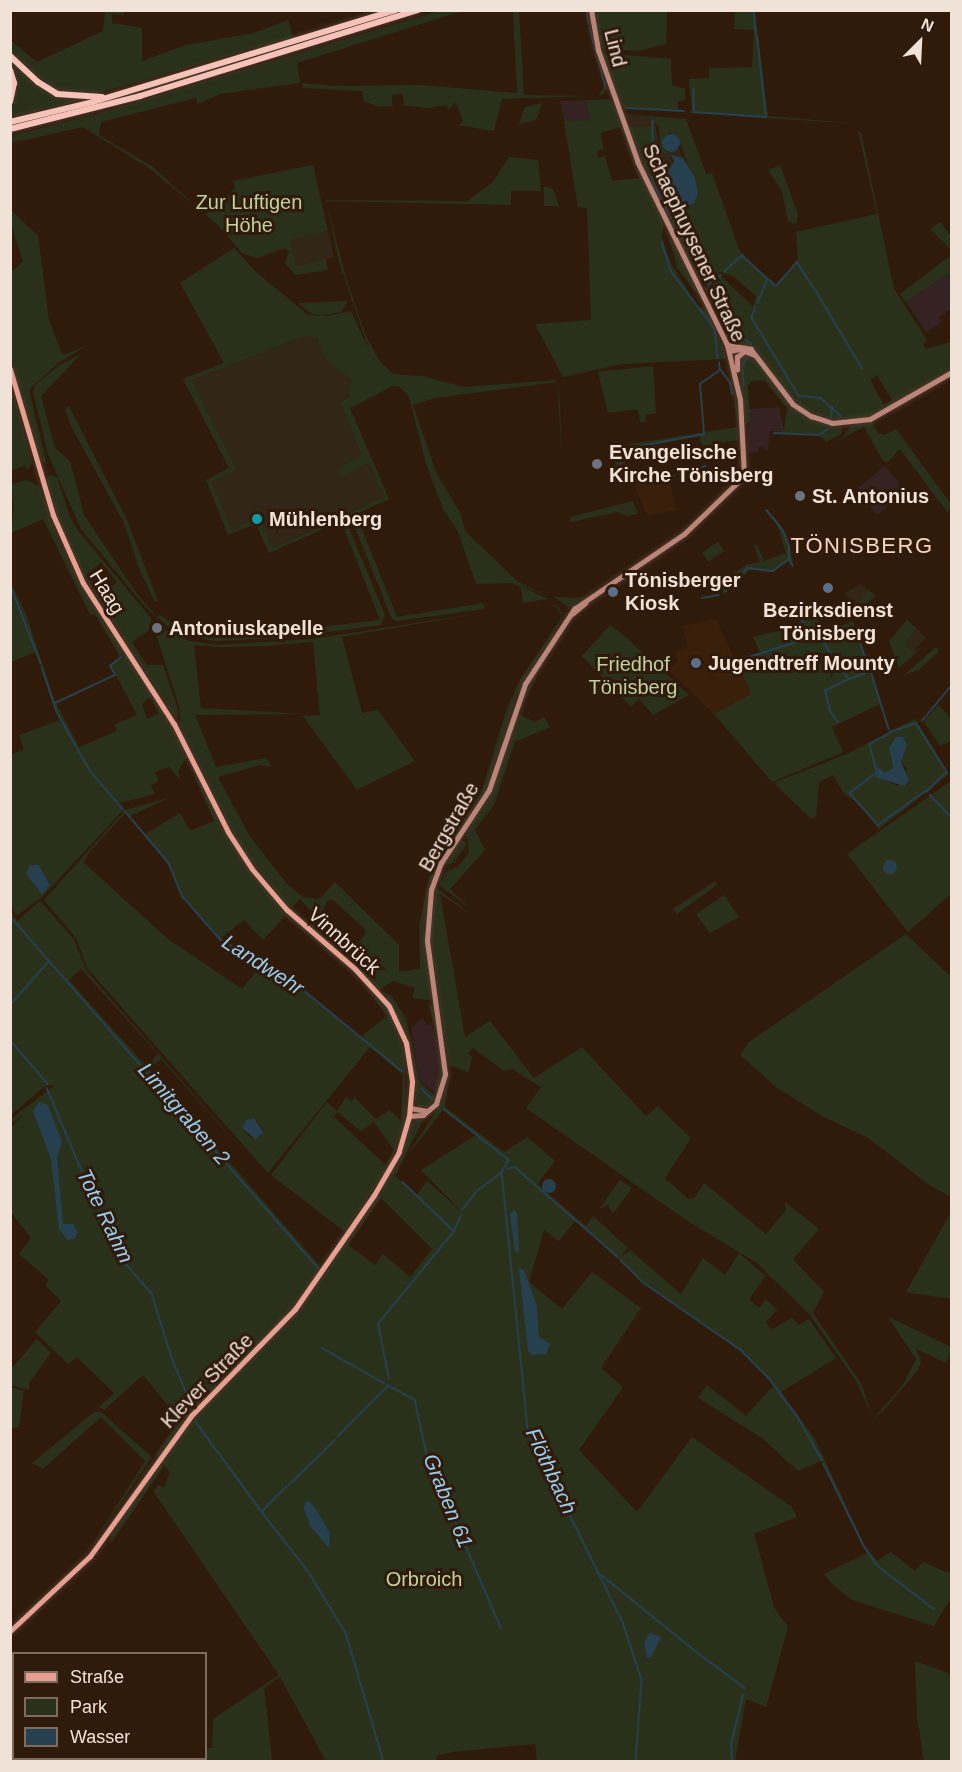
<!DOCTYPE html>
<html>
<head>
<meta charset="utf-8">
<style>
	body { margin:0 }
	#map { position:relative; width:962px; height:1772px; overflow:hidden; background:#301b0b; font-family:Arial,sans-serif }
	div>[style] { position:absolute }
	.commercial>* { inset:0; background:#352223; transform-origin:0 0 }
	.industrial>* { inset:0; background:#312617; transform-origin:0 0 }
	.built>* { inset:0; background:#3a1f0a }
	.green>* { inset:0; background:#29311b; transform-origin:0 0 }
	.water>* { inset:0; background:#264050 }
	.round { border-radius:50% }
	.stream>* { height:1.5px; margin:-0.75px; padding:0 0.75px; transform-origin:0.75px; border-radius:0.75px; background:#264050 }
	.roads { filter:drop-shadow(0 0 2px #4b3728) drop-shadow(0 0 2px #4b3728) }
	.secondary>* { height:4.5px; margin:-2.25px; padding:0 2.25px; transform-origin:2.25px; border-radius:2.25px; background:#ba8479 }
	.primary>* { height:5px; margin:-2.5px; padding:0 2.5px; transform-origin:2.5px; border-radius:2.5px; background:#e69f91 }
	.motorway>* { height:6px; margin:-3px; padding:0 3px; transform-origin:3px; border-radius:3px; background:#f7c3b8 }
	.dots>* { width:16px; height:16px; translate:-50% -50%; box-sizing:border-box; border:3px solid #301b0b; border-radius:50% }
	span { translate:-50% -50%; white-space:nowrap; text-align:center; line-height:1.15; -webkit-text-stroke:6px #301b0b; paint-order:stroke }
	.street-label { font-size:20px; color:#f1e2d8 }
	.park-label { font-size:20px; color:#bfd29e }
	.poi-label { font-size:20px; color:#f1e2d8; font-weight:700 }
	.left { translate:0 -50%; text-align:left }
	.water-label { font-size:21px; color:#97ccee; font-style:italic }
	.quarter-label { font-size:22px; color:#f3d5c1; letter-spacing:1.5px }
	.frame { position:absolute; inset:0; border:12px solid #f1e2d8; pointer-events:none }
	.legend { position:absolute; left:12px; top:1652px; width:195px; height:108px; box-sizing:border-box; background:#301b0b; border:2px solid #7d6b5d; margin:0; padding:8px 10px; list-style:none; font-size:18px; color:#f1e2d8 }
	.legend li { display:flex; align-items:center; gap:12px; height:30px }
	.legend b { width:30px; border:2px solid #7d6b5d }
	.north { position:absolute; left:890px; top:12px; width:60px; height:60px; -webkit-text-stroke:4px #301b0b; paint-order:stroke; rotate:24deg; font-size:16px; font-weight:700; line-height:24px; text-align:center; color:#f1e2d8 }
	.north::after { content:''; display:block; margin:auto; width:21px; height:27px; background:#f1e2d8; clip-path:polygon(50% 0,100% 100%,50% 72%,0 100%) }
</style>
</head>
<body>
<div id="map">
	<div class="commercial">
		<div style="clip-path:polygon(586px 100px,590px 120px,564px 121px,560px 101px)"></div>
		<div style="clip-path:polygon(951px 272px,951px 309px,939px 317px,942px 322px,926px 332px,906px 302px)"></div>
		<div style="clip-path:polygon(779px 407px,784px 431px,770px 431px,767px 452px,763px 446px,758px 447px,759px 452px,747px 454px,750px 409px)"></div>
		<div style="left:885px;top:466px;width:33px;height:37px;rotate:51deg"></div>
		<div style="clip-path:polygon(422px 1018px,427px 1025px,431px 1024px,442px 1053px,437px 1093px,419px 1081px,411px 1028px)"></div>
	</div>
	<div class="industrial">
		<div style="clip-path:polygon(626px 114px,647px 116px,655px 123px,661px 153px,680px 149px,683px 158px,671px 155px,672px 167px,664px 178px,665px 203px,655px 183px,655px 127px,631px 127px)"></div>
		<div style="left:328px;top:231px;width:27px;height:39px;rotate:77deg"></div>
		<div style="clip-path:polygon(305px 336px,317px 338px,325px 358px,353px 382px,351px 395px,340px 403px,363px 455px,341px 466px,341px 476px,369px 463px,384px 496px,273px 548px,259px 518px,232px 530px,211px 482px,237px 470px,192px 380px)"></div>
		<div style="clip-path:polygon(860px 584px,868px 590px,858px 604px,844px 594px)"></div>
		<div style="clip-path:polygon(916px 628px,926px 638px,913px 652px,905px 645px)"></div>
	</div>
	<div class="built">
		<div style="clip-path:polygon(669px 477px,676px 510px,647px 516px,633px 480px)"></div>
		<div style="clip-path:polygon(716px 619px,751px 694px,714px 714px,669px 670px,678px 661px,676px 652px,688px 648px,683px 626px)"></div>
	</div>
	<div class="green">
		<div style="clip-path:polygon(105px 10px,125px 11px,124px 15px,112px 14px,112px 23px,142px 28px,142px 61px,186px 45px,254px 33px,288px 20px,293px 37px,91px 95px,56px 91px,11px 53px,10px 40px,37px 62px,103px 31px)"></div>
		<div style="clip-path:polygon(439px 11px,462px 11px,297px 63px,300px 83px,220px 94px,197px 104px,196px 98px,101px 122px,99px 135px,153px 167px,205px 215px,235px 188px,233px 181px,313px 165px,328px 231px,290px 240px,296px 266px,326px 259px,328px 270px,295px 275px,285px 263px,289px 252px,285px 248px,257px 258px,242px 253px,218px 225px,149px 168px,83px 127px,11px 143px,11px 136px,100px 113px)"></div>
		<div style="clip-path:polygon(519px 11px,524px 95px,589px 96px,502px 99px,494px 131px,458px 125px,463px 121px,456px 102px,448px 110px,447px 105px,427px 108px,401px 105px,404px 104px,403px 94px,392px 95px,392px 105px,396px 106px,379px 107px,364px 101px,362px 91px,303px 88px,302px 83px,334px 86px,422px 85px,517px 93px,513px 11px)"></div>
		<div style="clip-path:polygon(586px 11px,607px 88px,603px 95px,598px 95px,605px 87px)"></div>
		<div style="clip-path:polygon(593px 11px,667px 11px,666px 44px,638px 51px,604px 49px,600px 46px)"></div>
		<div style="clip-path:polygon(735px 11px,755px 11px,768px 116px,859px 124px,689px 113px,692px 110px,689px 79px,709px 78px,709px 68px,752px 67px,754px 30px,734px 29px)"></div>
		<div style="clip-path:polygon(294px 44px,125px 98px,11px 127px,124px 96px)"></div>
		<div style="clip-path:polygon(605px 53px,671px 59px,672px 85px,685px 89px,685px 100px,678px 101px,678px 109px,685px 112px,619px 107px,602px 56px)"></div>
		<div style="clip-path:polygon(10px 58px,50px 92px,79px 101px,11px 117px,14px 97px)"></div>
		<div style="clip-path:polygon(evenodd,608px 99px,613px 103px,664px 225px,662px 238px,671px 263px,697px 306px,708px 309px,727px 359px,622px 364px,563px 377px,535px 324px,591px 320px,587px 208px,578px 207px,564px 121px,590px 120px,586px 100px,608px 99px,621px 127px,639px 178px,612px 181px,605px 156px,598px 158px,597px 151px,604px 149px,600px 133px,621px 127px)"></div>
		<div style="clip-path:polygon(542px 103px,536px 120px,519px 124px,525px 107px)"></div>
		<div style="clip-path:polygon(evenodd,622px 113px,631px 127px,655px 127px,655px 183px,664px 202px,667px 199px,672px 205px,690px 173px,681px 145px,670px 132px,662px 141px,668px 153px,661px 153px,659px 127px,647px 116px,686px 119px,706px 174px,712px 173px,740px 252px,776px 285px,798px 260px,796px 232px,877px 214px,858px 131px,861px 132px,894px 289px,927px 340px,923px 344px,926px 349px,950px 342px,951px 369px,864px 419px,837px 422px,803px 410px,787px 394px,756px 350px,728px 338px,705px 288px,719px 274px,753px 307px,756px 296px,734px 277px,721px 272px,700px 282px,648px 181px,622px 113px,877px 375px,892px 400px,884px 405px,870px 380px,877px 375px)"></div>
		<div style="clip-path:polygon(509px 157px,538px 160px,541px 191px,511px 191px,511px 205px,326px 201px,346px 278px,365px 334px,379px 360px,393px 374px,423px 376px,464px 387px,556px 380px,557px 382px,560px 406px,562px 456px,557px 382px,435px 398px,413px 405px,436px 472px,460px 513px,466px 532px,518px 582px,549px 596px,515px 583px,548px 599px,523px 603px,521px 588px,513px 583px,476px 584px,458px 532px,443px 509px,426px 464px,409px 397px,400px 387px,393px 386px,350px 408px,389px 499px,356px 514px,397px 617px,483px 603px,485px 609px,397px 621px,392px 619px,349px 513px,384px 496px,369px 463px,341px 477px,339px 472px,341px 466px,362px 455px,340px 403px,351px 395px,348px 389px,353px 382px,325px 358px,317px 338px,305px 336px,192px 380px,237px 470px,212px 482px,232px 530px,259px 517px,273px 548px,344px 516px,385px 615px,381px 625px,292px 637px,287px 631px,380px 620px,341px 521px,269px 553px,256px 524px,228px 535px,206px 480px,229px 468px,183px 379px,224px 363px,180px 283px,234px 248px,256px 272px,308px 315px,327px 316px,351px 311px,369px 350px,339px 262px,326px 200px,467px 201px,493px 182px)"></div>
		<div style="clip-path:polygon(780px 165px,798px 214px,796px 224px,788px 221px,782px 191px,768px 170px)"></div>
		<div style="clip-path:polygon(544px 186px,553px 189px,559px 206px,544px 206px)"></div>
		<div style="clip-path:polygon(10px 209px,38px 236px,49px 320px,61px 352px,65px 355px,89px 344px,57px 364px,29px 390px,47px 464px,38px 459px,11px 361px,11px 272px,23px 262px,11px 224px)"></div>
		<div style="clip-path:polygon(940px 222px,951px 236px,950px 249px,930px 229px)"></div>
		<div style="clip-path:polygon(668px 233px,701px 293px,704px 303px,677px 268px)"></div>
		<div style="clip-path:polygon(951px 255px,951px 272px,906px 302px,900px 294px)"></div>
		<div style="clip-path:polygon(348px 301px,341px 312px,323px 315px,312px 314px,298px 303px)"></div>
		<div style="clip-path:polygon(744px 353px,750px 353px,760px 362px,784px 397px,802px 413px,842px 427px,841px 434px,826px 442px,819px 435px,773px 434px,784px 431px,787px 408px,764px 380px,750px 382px,748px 386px,751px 423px,745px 423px,738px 361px)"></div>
		<div style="clip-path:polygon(81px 354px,41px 396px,55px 448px,70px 461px,84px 515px,137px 594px,157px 617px,160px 615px,173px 624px,281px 630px,285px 638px,213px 641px,175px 632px,147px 609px,81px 529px,48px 454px,33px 392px,35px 385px,58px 366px)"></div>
		<div style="clip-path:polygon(728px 361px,738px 395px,739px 440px,702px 446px,699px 436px,629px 449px,629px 444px,738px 427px)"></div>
		<div style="clip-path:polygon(653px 366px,656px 413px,645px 415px,646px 422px,640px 422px,638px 409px,608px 413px,598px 372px)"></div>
		<div style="clip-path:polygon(10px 380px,32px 463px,28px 470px,25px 465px,11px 471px)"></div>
		<div style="clip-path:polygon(69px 406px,127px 520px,158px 601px,155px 602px,141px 573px,123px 521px,72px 428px,65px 410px)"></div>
		<div style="clip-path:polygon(891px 409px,872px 423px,878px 433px,885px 435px,896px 429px,951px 504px,948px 513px,900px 449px,888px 462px,883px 461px,864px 427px,829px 445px,843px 437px,851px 426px)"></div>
		<div style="clip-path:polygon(623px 444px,626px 480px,619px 481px,613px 447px)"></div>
		<div style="clip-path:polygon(evenodd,49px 475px,57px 477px,70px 517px,79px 532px,151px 618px,151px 629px,132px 642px,147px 665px,163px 665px,179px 713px,176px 719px,72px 558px,45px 482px,49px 475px,101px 562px,117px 582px,101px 595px,88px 573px,101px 562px)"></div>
		<div style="clip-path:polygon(evenodd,27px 480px,40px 487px,59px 541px,81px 584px,177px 732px,235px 848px,287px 912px,359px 975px,392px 1014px,405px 1054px,406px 1117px,392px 1161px,345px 1232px,271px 1175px,327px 1102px,337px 1111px,346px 1097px,352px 1101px,355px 1098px,376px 1119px,390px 1110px,401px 1121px,403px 1075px,370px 1047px,268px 1173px,87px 968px,76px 938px,44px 900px,125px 810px,171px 797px,130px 816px,145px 834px,180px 813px,190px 831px,214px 821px,187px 757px,178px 771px,181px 781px,169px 767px,155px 772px,159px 781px,151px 785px,155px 794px,119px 803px,124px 809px,41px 898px,16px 916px,10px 904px,11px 755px,24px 749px,19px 735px,60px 720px,36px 652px,11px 662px,10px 581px,26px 614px,55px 702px,114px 674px,109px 666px,120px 657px,95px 614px,90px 615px,43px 519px,11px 533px,14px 507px,11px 484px,27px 480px,116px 675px,137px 715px,115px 724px,117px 731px,79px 747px,56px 703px,116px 675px,27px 480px,150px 697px,159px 713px,147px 719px,142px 704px,150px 697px,27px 480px,125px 813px,167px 863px,182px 897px,220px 940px,262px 964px,242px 989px,168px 939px,84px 863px,88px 854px,125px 813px,27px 480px,30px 865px,39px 865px,50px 884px,42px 895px,26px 874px,30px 865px,27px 480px,285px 916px,358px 977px,387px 1016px,361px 1037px,291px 979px,221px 938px,244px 920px,263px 940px,285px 916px,27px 480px,337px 1112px,361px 1131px,374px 1122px,394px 1150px,386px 1165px,334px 1117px,337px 1112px,27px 480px,255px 1119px,264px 1131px,261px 1136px,251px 1138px,242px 1128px,246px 1120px,255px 1119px)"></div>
		<div style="clip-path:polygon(633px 501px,638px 514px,627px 516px,617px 512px,571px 522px,570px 517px)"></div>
		<div style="clip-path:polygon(768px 511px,777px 520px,787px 536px,794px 566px,789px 561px,773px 572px,750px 569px,724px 594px,719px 583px,746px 565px,760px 562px,754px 546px,757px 544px,764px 561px,786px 553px,777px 524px)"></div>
		<div style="left:718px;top:542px;width:11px;height:19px;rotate:56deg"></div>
		<div style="clip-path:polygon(868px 590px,876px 595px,861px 609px,858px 604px)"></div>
		<div style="clip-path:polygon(588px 595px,569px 608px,554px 597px,578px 598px)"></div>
		<div style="clip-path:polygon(evenodd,549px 605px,556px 605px,559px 608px,563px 616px,562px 619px,517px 694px,487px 789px,442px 858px,429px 890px,424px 928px,433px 997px,428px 1000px,412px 998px,415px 988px,393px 981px,379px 990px,290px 909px,239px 845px,180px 728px,180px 709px,153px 624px,189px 641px,218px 645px,312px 639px,486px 612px,342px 637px,362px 713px,378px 710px,415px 761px,357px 790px,303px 716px,320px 715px,313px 642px,265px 646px,220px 647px,194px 645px,201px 708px,304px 714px,195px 715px,216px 767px,266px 758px,272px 767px,259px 765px,218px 777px,249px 835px,287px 884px,303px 897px,319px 899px,335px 882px,399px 945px,399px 971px,410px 971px,420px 968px,419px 925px,430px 875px,481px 793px,507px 708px,520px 680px,562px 617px,557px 607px,549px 605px,300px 899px,317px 917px,309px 924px,291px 908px,300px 899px,549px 605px,333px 900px,365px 929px,365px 934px,347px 957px,336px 948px,336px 935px,324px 926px,320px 917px,327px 901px,333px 900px)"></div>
		<div style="clip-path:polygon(813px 612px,824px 633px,853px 621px,890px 729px,880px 704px,832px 727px,843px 752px,772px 782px,714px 714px,751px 694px,736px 660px,760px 652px,753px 637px,791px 628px)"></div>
		<div style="clip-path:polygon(907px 620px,916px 628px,905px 645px,913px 652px,921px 648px,899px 668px,889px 641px)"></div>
		<div style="clip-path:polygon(610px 625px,620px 632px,689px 695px,653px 715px,639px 699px,631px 707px,582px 656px)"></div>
		<div style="clip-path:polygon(553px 641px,518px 714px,535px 722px,544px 717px,550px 727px,515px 742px,494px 805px,475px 830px,485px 850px,450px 889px,471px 909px,439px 885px,447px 871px,458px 867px,469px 853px,466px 831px,496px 781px,515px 713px)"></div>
		<div style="clip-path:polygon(936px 647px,939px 651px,919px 670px,904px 675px)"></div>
		<div style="clip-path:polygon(938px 705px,952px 719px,951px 741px,940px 746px,924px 722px)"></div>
		<div style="clip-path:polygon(evenodd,915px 719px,949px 774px,879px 829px,861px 805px,844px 794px,833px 775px,819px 782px,816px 816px,811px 819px,774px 783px,849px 753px,915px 719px,896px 737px,907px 745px,901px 762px,907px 768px,898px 786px,876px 776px,878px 771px,887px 773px,893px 768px,889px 747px,896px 737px)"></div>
		<div style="clip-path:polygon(951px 781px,951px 894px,908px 932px,847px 854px)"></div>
		<div style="clip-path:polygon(460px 839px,465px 841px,466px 846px,453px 863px,446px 865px)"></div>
		<div style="clip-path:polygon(715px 881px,717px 885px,677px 914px,673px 909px)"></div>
		<div style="clip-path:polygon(435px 887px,473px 915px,440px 894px,465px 1037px,490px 1021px,534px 1078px,582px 1047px,646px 1116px,658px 1106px,691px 1138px,665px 1178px,688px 1199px,694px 1198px,704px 1183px,766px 1234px,786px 1210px,785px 1202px,819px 1229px,793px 1259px,824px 1292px,813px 1313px,861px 1383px,871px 1413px,856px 1381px,810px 1315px,757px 1263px,686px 1220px,526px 1108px,541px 1087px,512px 1069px,504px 1071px,473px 1048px,468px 1053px,472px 1057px,469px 1072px,449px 1065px,428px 929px)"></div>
		<div style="clip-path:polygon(724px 895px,739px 917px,710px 933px,696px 914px)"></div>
		<div style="clip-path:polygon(evenodd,40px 901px,74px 939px,86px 970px,254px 1164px,161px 1059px,149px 1070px,321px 1267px,389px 1175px,411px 1124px,425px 1116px,395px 1176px,417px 1195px,427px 1181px,464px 1214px,421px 1170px,476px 1135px,443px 1110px,407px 1156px,441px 1103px,450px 1071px,445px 1107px,504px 1152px,527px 1137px,555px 1161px,537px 1184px,586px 1226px,593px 1216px,628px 1248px,620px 1257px,630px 1250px,681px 1294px,703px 1258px,725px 1275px,739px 1253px,754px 1266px,766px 1276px,749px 1299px,759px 1308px,766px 1299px,777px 1310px,766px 1322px,771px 1330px,792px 1318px,799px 1325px,809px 1319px,836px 1358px,781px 1392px,815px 1439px,865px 1546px,877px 1561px,891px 1552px,915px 1571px,923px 1562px,951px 1574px,951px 1598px,934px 1626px,852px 1600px,831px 1583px,824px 1574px,867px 1553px,821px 1461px,798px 1471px,762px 1438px,698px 1398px,707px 1385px,746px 1416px,774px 1385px,740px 1351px,643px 1283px,576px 1220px,559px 1241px,544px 1230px,529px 1282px,562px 1309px,592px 1272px,641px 1308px,601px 1368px,623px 1387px,579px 1450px,637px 1512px,692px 1437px,792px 1507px,797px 1517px,754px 1534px,774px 1607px,788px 1627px,766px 1707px,746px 1699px,735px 1761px,537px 1761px,535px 1744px,452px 1752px,436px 1756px,437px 1761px,326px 1761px,280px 1677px,264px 1688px,272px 1761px,184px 1761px,206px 1758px,206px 1748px,212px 1748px,213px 1719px,279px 1675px,153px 1491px,158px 1485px,164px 1488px,170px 1472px,155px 1455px,186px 1409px,168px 1406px,143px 1375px,104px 1410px,99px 1407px,114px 1393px,77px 1357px,68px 1364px,35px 1332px,61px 1301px,45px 1285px,49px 1280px,19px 1254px,31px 1238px,11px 1212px,10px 1128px,24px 1114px,11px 1124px,11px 1119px,55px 1085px,45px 1086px,11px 1115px,10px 910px,17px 921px,40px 901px,81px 969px,158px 1054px,146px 1066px,69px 980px,81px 969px,40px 901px,381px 1198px,432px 1249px,410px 1277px,383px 1254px,375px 1265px,348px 1245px,381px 1198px,40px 901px,522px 1267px,537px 1306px,539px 1337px,550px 1349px,547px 1354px,528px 1351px,522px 1267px)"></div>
		<div style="clip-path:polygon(906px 934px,951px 977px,951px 1197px,928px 1184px,868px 1138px,822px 1116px,776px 1087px,740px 1055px,749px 1042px)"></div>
		<div style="clip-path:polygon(385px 993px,391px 995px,406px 1018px,419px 1081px,435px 1096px,442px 1053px,428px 1003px,436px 1009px,443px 1053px,443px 1071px,437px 1099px,428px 1107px,419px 1107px,415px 1101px,410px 1049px)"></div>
		<div style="clip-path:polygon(620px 1180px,632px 1188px,613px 1214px,608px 1205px,599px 1209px)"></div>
		<div style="clip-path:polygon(951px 1212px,951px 1299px,906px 1292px)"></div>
		<div style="clip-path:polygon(887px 1316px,951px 1347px,951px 1351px,946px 1363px,916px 1349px,921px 1361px,918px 1370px,884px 1410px,873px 1419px,903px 1385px,916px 1359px)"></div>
		<div style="clip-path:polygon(37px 1339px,51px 1353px,29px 1383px,29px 1390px,11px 1385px,11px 1369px)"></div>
		<div style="clip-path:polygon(11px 1387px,24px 1391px,19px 1427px,11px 1428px)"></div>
		<div style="clip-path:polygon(94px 1412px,101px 1412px,152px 1457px,89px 1549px,145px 1461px,101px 1417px,43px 1469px,32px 1463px)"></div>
		<div style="clip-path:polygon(158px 1464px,164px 1466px,110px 1545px,111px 1534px)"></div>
		<div style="clip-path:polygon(915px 1661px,951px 1674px,951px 1761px,924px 1761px,917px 1717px)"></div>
	</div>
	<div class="water">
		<div class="round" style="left:662px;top:134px;width:18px;height:18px"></div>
		<div style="clip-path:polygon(671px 155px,683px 158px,695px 178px,698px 193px,694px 203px,686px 207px,672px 205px,664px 190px,664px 178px,674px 161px)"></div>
		<div style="clip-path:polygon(896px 737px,903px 737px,907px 745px,901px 762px,909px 780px,904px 786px,875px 777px,878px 767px,885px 773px,893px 768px,889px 747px)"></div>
		<div class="round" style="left:883px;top:860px;width:14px;height:14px"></div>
		<div style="clip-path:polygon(30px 865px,39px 865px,50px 885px,42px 895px,26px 874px)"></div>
		<div style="clip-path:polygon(39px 1102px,48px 1105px,62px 1142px,57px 1158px,63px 1224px,73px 1224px,78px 1232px,74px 1239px,67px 1240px,59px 1229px,51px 1159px,33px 1111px)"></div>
		<div style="clip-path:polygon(254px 1118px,264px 1133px,255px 1139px,242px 1128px,246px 1120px)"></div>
		<div class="round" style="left:542px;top:1179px;width:14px;height:14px"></div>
		<div style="clip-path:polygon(514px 1210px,517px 1213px,519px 1252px,515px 1251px,510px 1214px)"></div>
		<div style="clip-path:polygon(519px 1268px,524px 1270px,537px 1306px,539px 1337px,550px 1344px,547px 1354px,532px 1355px,528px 1351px)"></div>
		<div style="clip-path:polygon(306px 1500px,314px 1506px,330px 1533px,329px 1548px,311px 1527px,304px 1509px)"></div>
		<div style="clip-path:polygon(650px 1633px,661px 1637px,651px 1657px,647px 1657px,644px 1642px)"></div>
	</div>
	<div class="stream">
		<div style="left:587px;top:10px;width:14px;rotate:82deg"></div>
		<div style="left:754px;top:10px;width:24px;rotate:85deg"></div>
		<div style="left:590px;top:28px;width:62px;rotate:75.1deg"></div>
		<div style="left:694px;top:89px;width:23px;rotate:90deg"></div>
		<div style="left:694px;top:112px;width:72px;rotate:4deg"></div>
		<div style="left:766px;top:117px;width:81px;rotate:-96.4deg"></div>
		<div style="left:626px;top:108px;width:58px;rotate:3deg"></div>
		<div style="left:653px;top:121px;width:61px;rotate:90deg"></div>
		<div style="left:653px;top:182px;width:112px;rotate:61.8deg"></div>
		<div style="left:662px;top:242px;width:30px;rotate:73deg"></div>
		<div style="left:671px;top:271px;width:73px;rotate:52.8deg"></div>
		<div style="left:715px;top:329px;width:29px;rotate:84deg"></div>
		<div style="left:724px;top:272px;width:25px;rotate:-43deg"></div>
		<div style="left:742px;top:255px;width:35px;rotate:43deg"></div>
		<div style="left:768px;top:279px;width:26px;rotate:113deg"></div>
		<div style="left:770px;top:280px;width:8px;rotate:45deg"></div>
		<div style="left:776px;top:286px;width:32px;rotate:-49deg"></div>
		<div style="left:797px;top:262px;width:33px;rotate:57deg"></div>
		<div style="left:708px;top:285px;width:16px;rotate:-38deg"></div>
		<div style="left:709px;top:287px;width:40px;rotate:65deg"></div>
		<div style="left:726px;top:323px;width:33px;rotate:40deg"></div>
		<div style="left:816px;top:291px;width:90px;rotate:59.1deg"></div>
		<div style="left:756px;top:307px;width:12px;rotate:110deg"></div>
		<div style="left:752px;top:318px;width:91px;rotate:58.9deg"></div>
		<div style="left:799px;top:396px;width:22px;rotate:5deg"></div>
		<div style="left:821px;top:398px;width:27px;rotate:42deg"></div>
		<div style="left:721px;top:370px;width:15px;rotate:53deg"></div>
		<div style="left:730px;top:382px;width:13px;rotate:77deg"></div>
		<div style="left:744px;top:386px;width:19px;rotate:-96deg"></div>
		<div style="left:742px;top:367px;width:13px;rotate:-61deg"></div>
		<div style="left:831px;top:418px;width:11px;rotate:-85deg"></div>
		<div style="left:774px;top:433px;width:45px;rotate:2.5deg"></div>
		<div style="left:819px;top:435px;width:11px;rotate:-34deg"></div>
		<div style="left:630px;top:448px;width:75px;rotate:-10.7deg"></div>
		<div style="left:704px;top:434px;width:50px;rotate:-94.6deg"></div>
		<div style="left:700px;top:384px;width:24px;rotate:-35deg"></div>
		<div style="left:720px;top:370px;width:7px;rotate:-98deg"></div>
		<div style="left:621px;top:449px;width:30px;rotate:90deg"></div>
		<div style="left:621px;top:479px;width:5px;rotate:11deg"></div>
		<div style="left:679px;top:475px;width:28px;rotate:-19deg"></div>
		<div style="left:633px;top:480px;width:41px;rotate:-5.6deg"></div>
		<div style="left:789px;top:559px;width:8px;rotate:60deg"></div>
		<div style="left:10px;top:584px;width:85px;rotate:68.6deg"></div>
		<div style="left:725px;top:592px;width:33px;rotate:-47deg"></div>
		<div style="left:747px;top:568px;width:26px;rotate:7deg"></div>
		<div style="left:773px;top:571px;width:20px;rotate:-37deg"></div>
		<div style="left:789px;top:559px;width:12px;rotate:-90deg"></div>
		<div style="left:789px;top:547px;width:17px;rotate:-111deg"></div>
		<div style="left:783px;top:531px;width:26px;rotate:-129deg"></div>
		<div style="left:702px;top:598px;width:17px;rotate:-10deg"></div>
		<div style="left:813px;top:613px;width:13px;rotate:141deg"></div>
		<div style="left:803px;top:621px;width:18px;rotate:74deg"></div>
		<div style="left:808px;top:638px;width:11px;rotate:-22deg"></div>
		<div style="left:818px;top:634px;width:55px;rotate:55.4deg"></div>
		<div style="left:849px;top:679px;width:23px;rotate:-20deg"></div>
		<div style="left:871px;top:671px;width:61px;rotate:72.8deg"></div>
		<div style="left:859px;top:639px;width:32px;rotate:70deg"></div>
		<div style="left:737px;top:661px;width:75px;rotate:-17.9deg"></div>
		<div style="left:42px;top:667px;width:47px;rotate:71.6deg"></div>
		<div style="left:57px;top:712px;width:69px;rotate:60.5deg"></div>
		<div style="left:91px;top:772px;width:49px;rotate:49.1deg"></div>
		<div style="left:55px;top:703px;width:66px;rotate:-25deg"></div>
		<div style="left:115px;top:675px;width:10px;rotate:-119deg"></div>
		<div style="left:110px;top:666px;width:14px;rotate:-39deg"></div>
		<div style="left:922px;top:721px;width:47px;rotate:-50.2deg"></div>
		<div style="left:838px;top:723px;width:14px;rotate:-124deg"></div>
		<div style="left:830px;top:711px;width:21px;rotate:-104deg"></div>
		<div style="left:825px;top:691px;width:27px;rotate:-27deg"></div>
		<div style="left:890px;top:732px;width:28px;rotate:-19deg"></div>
		<div style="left:916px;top:723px;width:58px;rotate:57.7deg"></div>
		<div style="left:947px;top:772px;width:28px;rotate:135deg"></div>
		<div style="left:891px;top:733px;width:24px;rotate:152deg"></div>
		<div style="left:870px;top:744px;width:30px;rotate:76deg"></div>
		<div style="left:877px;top:773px;width:34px;rotate:143deg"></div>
		<div style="left:850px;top:793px;width:43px;rotate:48.8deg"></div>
		<div style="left:878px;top:825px;width:60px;rotate:-35.5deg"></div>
		<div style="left:930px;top:795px;width:32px;rotate:46deg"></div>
		<div style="left:125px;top:811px;width:68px;rotate:49.8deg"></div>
		<div style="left:169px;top:863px;width:37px;rotate:68deg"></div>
		<div style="left:183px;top:897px;width:57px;rotate:48.5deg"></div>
		<div style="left:221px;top:940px;width:79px;rotate:29.5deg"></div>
		<div style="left:290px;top:979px;width:145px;rotate:39.4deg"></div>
		<div style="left:10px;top:916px;width:468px;rotate:48.8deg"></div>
		<div style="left:10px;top:1005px;width:59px;rotate:-48.4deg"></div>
		<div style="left:10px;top:1040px;width:58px;rotate:49.2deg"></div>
		<div style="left:47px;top:1088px;width:149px;rotate:67.1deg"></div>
		<div style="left:105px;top:1225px;width:46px;rotate:61.2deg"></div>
		<div style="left:127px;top:1265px;width:38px;rotate:49deg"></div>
		<div style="left:152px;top:1294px;width:67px;rotate:72.6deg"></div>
		<div style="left:172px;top:1358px;width:52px;rotate:67.4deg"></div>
		<div style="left:421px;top:1088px;width:16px;rotate:43deg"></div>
		<div style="left:444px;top:1109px;width:83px;rotate:38.1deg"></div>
		<div style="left:509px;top:1160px;width:14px;rotate:120deg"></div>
		<div style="left:502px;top:1172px;width:259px;rotate:84.2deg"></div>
		<div style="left:528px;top:1430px;width:214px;rotate:63.7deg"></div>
		<div style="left:623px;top:1622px;width:61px;rotate:71.9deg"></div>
		<div style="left:642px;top:1680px;width:82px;rotate:94.2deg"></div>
		<div style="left:507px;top:1169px;width:8px;rotate:-14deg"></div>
		<div style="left:515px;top:1167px;width:135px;rotate:41.1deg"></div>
		<div style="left:403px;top:1182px;width:71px;rotate:43.9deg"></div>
		<div style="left:462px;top:1210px;width:24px;rotate:-52deg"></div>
		<div style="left:477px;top:1191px;width:31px;rotate:-37deg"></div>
		<div style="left:621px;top:1260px;width:33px;rotate:45deg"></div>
		<div style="left:644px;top:1283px;width:118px;rotate:34.6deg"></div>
		<div style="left:741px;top:1350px;width:40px;rotate:45deg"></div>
		<div style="left:769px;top:1378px;width:49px;rotate:53.4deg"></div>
		<div style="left:798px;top:1417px;width:49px;rotate:60.8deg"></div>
		<div style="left:322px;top:1348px;width:71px;rotate:29.4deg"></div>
		<div style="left:389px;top:1379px;width:56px;rotate:-101.3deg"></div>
		<div style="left:378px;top:1324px;width:120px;rotate:-50.7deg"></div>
		<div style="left:454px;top:1231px;width:17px;rotate:-66deg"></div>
		<div style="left:387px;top:1385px;width:32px;rotate:28deg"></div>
		<div style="left:415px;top:1400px;width:56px;rotate:77.7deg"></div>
		<div style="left:427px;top:1455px;width:188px;rotate:66.8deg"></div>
		<div style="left:196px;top:1422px;width:112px;rotate:53.7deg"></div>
		<div style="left:338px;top:1436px;width:71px;rotate:-45deg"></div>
		<div style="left:824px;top:1464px;width:91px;rotate:64deg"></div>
		<div style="left:864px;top:1546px;width:24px;rotate:55deg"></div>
		<div style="left:878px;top:1566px;width:71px;rotate:37.5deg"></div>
		<div style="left:289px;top:1485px;width:64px;rotate:-44.4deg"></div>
		<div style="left:287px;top:1487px;width:35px;rotate:135deg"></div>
		<div style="left:262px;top:1512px;width:75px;rotate:52.1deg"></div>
		<div style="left:599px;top:1573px;width:134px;rotate:38.9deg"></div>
		<div style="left:310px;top:1574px;width:69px;rotate:58.6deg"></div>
		<div style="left:346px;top:1633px;width:134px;rotate:73.6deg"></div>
		<div style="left:705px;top:1658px;width:50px;rotate:36.9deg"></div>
		<div style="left:732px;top:1762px;width:17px;rotate:-93deg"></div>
		<div style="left:731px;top:1745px;width:51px;rotate:-76.5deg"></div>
	</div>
	<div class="roads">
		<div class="secondary">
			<div style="left:727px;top:345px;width:24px;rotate:9deg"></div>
			<div style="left:751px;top:349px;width:69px;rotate:52.6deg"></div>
			<div style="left:793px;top:404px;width:22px;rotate:34deg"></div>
			<div style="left:811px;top:416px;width:22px;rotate:18deg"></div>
			<div style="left:832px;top:423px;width:38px;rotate:-6deg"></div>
			<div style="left:870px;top:419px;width:95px;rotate:-29.8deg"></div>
			<div style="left:729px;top:351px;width:11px;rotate:-10deg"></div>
			<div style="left:740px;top:349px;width:16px;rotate:22deg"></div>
			<div style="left:737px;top:370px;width:13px;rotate:-90deg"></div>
			<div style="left:737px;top:357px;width:11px;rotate:-38deg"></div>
			<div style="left:572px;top:614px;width:17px;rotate:-40deg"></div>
			<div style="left:410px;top:1108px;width:17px;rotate:10deg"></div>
			<div style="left:409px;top:1116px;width:14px;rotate:-4deg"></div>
			<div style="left:423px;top:1115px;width:17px;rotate:-40deg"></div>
			<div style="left:436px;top:1104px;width:31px;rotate:-73deg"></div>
			<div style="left:445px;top:1074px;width:134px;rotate:-97.7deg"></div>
			<div style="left:427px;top:941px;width:51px;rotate:-85.5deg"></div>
			<div style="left:431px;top:890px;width:29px;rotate:-70deg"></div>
			<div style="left:441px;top:863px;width:87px;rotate:-56.7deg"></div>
			<div style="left:489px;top:790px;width:112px;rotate:-71.2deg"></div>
			<div style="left:525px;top:684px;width:90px;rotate:-56.8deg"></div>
			<div style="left:574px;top:609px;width:133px;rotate:-34.3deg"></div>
			<div style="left:684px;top:534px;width:83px;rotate:-44deg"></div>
			<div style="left:744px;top:476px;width:76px;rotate:-93deg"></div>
			<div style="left:740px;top:400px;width:57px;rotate:-103.3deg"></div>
			<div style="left:727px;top:345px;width:203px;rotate:-116.1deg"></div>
			<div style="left:638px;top:163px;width:120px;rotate:-109.5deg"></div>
			<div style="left:598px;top:50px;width:41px;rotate:-99.9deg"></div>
		</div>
		<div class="primary">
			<div style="left:10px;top:369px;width:152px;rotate:73.6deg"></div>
			<div style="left:53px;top:515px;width:74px;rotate:66.2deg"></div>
			<div style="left:83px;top:583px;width:168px;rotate:57.2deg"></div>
			<div style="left:174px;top:724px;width:121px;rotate:63.4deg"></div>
			<div style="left:228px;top:832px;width:44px;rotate:57deg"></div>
			<div style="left:252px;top:869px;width:52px;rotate:49.6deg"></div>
			<div style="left:286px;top:909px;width:91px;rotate:41deg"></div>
			<div style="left:355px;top:969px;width:50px;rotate:47.4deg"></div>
			<div style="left:389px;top:1006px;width:41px;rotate:65.3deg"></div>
			<div style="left:406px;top:1043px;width:39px;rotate:81deg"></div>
			<div style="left:412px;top:1082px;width:34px;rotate:95deg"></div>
			<div style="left:409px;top:1116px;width:37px;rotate:106deg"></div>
			<div style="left:399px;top:1152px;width:50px;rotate:120.2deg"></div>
			<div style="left:374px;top:1195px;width:139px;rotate:124.7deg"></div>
			<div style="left:295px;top:1309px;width:149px;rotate:134.2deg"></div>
			<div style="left:191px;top:1416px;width:173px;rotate:125.8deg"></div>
			<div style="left:90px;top:1556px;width:110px;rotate:136.8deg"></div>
		</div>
		<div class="motorway">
			<div style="left:10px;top:56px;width:38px;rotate:43deg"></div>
			<div style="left:38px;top:82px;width:22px;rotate:32deg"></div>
			<div style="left:57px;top:94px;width:45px;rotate:3.8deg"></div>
			<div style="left:10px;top:70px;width:14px;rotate:73deg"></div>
			<div style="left:14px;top:83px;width:19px;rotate:102deg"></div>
			<div style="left:10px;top:122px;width:85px;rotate:-13.5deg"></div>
			<div style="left:93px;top:102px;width:316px;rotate:-16.9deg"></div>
			<div style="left:10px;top:129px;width:134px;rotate:-14.2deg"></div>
			<div style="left:140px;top:96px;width:291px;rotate:-17.2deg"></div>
		</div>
	</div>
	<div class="dots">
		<div style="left:597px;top:464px;background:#6b7280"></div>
		<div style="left:800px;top:496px;background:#6b7280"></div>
		<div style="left:257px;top:519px;background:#0f9aa8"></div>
		<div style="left:828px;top:588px;background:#5c6f8a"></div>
		<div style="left:613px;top:592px;background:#5c6f8a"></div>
		<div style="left:157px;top:628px;background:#6b7280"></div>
		<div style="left:696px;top:663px;background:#5c6f8a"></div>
	</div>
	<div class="street-label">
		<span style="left:615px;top:48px;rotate:76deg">Lind</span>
		<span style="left:694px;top:243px;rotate:65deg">Schaephuysener Straße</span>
		<span style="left:107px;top:592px;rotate:59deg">Haag</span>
		<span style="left:449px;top:827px;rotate:-60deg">Bergstraße</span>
		<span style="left:344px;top:941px;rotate:42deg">Vinnbrück</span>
		<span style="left:207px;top:1381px;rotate:-46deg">Klever Straße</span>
	</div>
	<div class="park-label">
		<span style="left:249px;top:214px">Zur Luftigen<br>Höhe</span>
		<span style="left:633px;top:676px">Friedhof<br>Tönisberg</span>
		<span style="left:424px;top:1579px">Orbroich</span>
	</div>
	<div class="poi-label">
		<span class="left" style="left:609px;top:464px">Evangelische<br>Kirche Tönisberg</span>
		<span class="left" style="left:812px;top:496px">St. Antonius</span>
		<span class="left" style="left:269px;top:519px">Mühlenberg</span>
		<span class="left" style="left:625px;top:592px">Tönisberger<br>Kiosk</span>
		<span style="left:828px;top:622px">Bezirksdienst<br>Tönisberg</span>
		<span class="left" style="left:169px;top:628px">Antoniuskapelle</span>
		<span class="left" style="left:708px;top:663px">Jugendtreff Mounty</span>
	</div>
	<div class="water-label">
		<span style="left:263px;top:965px;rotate:33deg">Landwehr</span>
		<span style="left:184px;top:1114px;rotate:49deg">Limitgraben 2</span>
		<span style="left:105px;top:1216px;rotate:64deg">Tote Rahm</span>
		<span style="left:551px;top:1471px;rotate:65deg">Flöthbach</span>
		<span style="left:448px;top:1501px;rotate:68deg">Graben 61</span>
	</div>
	<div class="quarter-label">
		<span style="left:862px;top:546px">TÖNISBERG</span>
	</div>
	<div class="frame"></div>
	<ul class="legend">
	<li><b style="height:8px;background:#e69f91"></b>Straße</li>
	<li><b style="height:16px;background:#29311b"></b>Park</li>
	<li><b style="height:16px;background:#264050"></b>Wasser</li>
	</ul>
	<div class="north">N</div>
</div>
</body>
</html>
